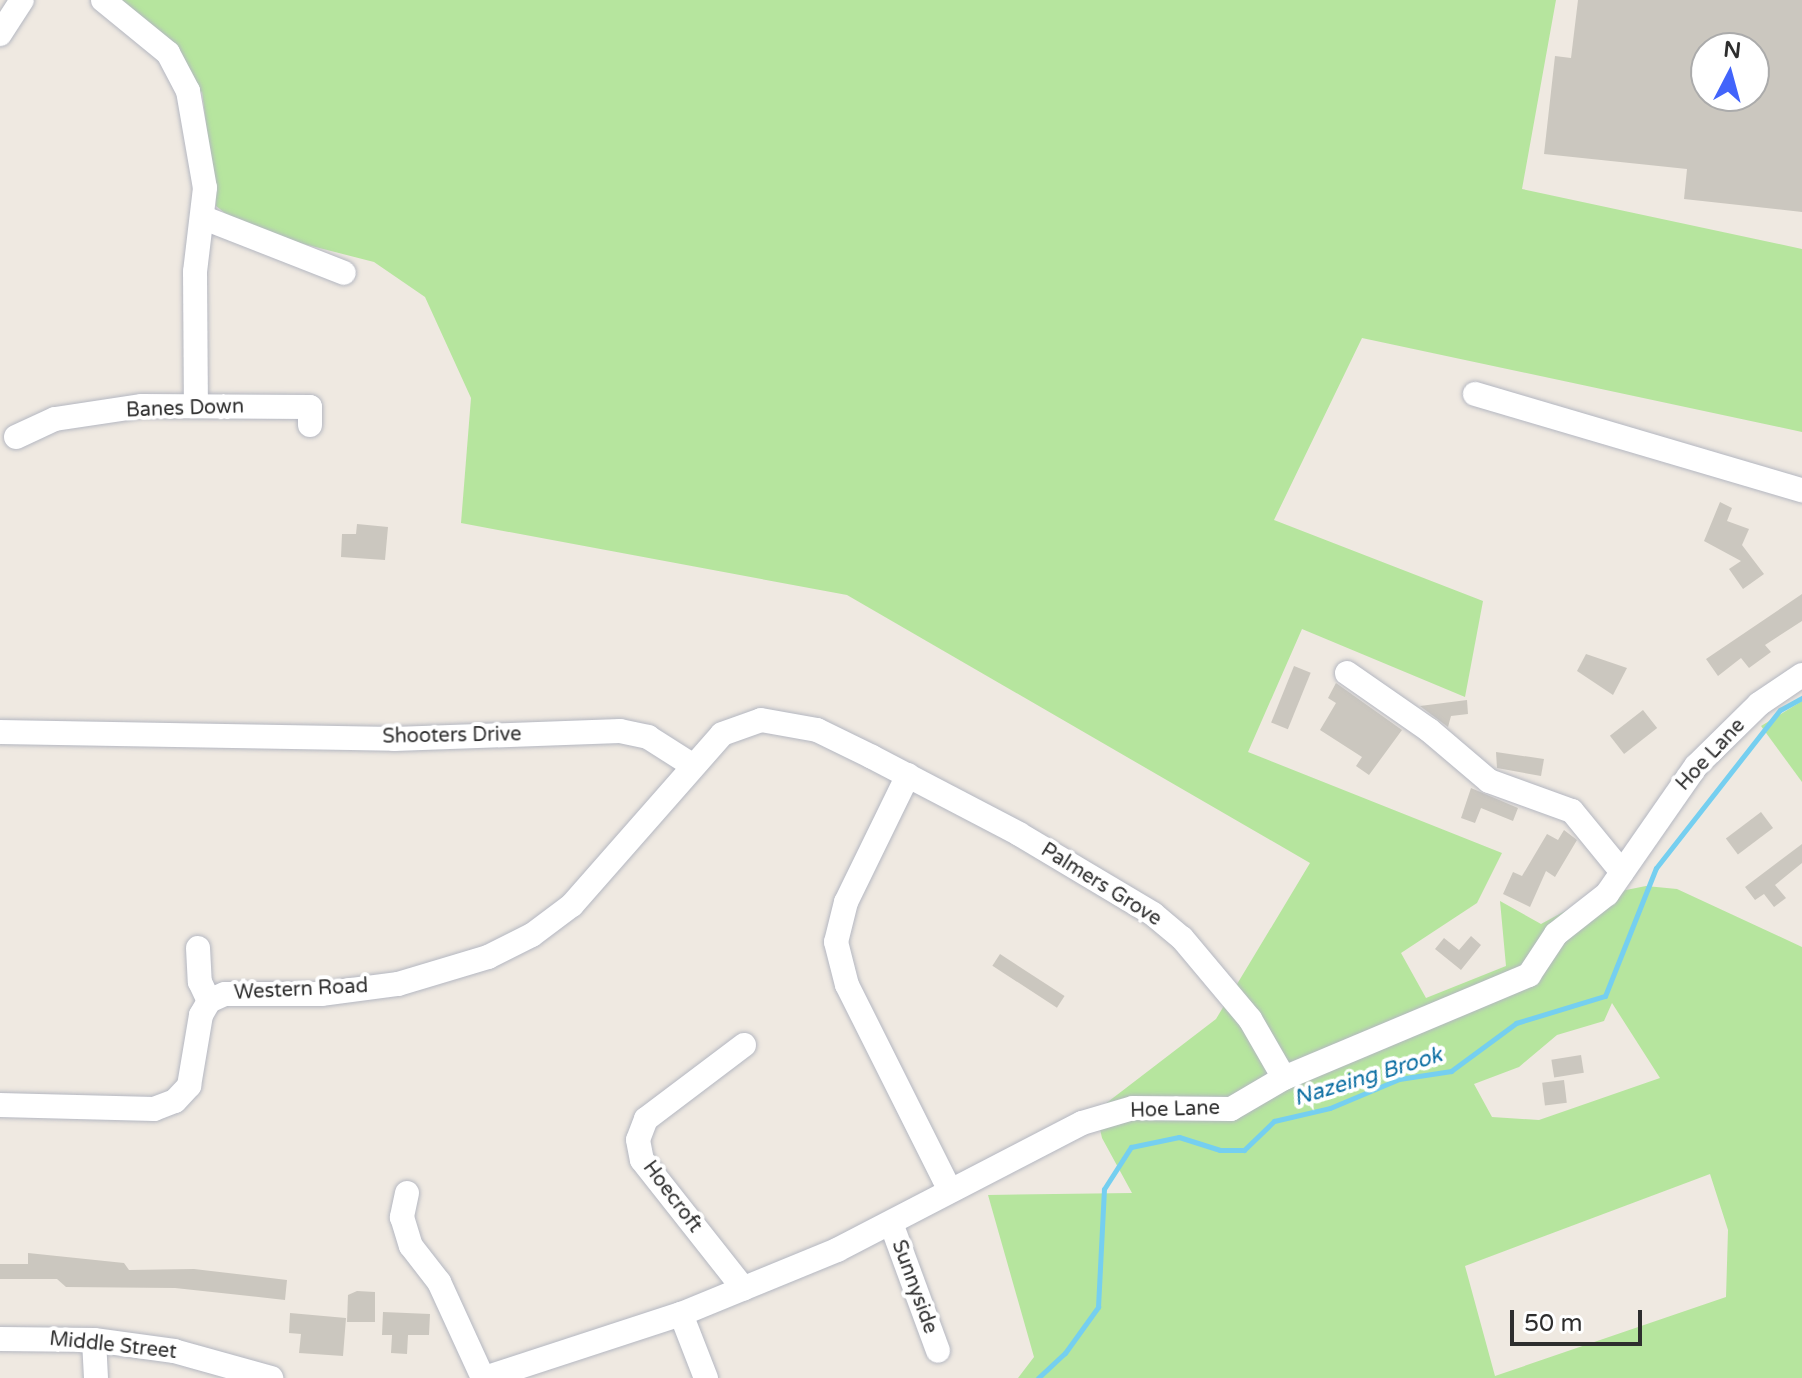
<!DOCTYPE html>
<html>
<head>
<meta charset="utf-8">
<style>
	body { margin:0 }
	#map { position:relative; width:1802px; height:1378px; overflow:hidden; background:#efe9e1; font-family:"Varela Round",sans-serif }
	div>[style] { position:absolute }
	.green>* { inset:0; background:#b6e59e }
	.stream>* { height:5px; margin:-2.5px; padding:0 2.5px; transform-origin:2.5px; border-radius:2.5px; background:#75cff0 }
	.building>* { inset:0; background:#cbc7bf; transform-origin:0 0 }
	.roads { filter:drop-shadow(0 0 2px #b4b7c1) drop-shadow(0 0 2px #b4b7c1) }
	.minor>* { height:24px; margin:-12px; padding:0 12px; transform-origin:12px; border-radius:12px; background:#fff }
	span { translate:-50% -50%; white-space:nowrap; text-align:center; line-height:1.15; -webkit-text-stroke:8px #fff; paint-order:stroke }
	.street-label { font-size:20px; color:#2e2e2e }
	.water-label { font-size:22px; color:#0d6fa3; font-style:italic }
	.north { position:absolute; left:1690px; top:32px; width:80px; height:80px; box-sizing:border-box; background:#fff; border:2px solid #ababab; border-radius:50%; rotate:6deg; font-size:22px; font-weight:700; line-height:32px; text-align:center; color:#2e2e2e }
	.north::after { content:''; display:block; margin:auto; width:28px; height:36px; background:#4264fb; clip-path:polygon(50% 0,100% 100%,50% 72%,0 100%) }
	.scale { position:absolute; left:1510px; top:1310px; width:132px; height:36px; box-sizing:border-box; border:4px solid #2e2e2e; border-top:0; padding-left:10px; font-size:24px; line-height:28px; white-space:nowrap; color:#2e2e2e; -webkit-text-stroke:6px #fff; paint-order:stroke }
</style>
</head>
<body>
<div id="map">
	<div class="green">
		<div style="clip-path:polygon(evenodd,104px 0,1556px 0,1522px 189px,1802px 249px,1802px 432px,1362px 338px,1274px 520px,1483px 601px,1465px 697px,1302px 629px,1248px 752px,1502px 853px,1477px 903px,1401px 953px,1426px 998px,1506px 966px,1500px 901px,1541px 924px,1591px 897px,1646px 886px,1677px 889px,1802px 947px,1802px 1378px,1018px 1378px,1034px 1357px,988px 1195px,1132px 1193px,1102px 1138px,1096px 1111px,1216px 1019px,1310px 863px,847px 595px,461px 523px,471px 398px,425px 297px,374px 262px,245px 229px,216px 206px,202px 91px,192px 111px,187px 91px,104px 0,1612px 1003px,1660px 1078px,1539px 1120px,1492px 1117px,1474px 1084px,1519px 1067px,1557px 1035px,1604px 1021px,1612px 1003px,104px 0,1710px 1174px,1728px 1230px,1726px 1297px,1495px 1376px,1465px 1266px,1710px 1174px)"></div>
		<div style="clip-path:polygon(1802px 701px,1802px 782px,1761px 726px)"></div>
	</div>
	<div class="stream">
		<div style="left:1038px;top:1378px;width:37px;rotate:-43deg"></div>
		<div style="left:1065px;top:1353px;width:57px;rotate:-54.3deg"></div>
		<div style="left:1098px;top:1307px;width:118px;rotate:-87.1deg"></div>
		<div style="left:1104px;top:1189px;width:50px;rotate:-57.3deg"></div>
		<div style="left:1131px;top:1147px;width:49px;rotate:-11.8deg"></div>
		<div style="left:1179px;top:1137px;width:43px;rotate:17.6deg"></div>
		<div style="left:1220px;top:1150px;width:24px"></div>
		<div style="left:1244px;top:1150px;width:42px;rotate:-44deg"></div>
		<div style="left:1274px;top:1121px;width:57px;rotate:-13.1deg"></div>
		<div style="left:1330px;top:1108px;width:75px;rotate:-22.8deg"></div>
		<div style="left:1399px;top:1079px;width:53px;rotate:-8.7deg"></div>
		<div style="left:1451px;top:1071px;width:81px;rotate:-36.4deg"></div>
		<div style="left:1516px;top:1023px;width:93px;rotate:-16.9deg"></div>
		<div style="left:1605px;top:996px;width:138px;rotate:-68.3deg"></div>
		<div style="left:1656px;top:868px;width:201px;rotate:-51.9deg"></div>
		<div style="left:1780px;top:710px;width:25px;rotate:-29deg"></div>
	</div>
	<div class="building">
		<div style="clip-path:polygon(evenodd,1578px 0,1802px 0,1802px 212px,1684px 199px,1687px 169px,1544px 154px,1555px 56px,1571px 58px,1578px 0,1706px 48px,1754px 48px,1754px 96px,1706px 96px,1706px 48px)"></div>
		<div style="clip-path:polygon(1720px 502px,1732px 508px,1727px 521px,1749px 529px,1742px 545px,1764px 574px,1743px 589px,1729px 569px,1741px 561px,1704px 541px)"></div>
		<div style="clip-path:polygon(357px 524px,388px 527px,385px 560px,341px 557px,342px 534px,356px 534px)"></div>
		<div style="clip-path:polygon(1802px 594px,1802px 621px,1765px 645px,1771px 652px,1749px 668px,1741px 658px,1718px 676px,1706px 659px)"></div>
		<div style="clip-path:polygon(1586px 654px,1627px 668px,1613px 695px,1577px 671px)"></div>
		<div style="left:1294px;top:666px;width:18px;height:61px;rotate:22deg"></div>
		<div style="clip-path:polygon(1336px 683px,1402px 730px,1369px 775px,1356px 766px,1362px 757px,1320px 730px,1336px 703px,1328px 698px)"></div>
		<div style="clip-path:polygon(1467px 700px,1468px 714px,1451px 716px,1448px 727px,1420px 706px)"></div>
		<div style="left:1643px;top:710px;width:23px;height:42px;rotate:52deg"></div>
		<div style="clip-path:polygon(1496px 752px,1544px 759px,1541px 776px,1497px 768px)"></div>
		<div style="clip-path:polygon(1471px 788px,1518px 808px,1513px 821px,1481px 808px,1475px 823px,1461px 818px)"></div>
		<div style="left:1761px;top:812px;width:20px;height:44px;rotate:53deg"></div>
		<div style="clip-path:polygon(1564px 830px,1577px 840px,1555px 877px,1546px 871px,1530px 907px,1503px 894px,1513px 872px,1522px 876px,1547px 834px,1558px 840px)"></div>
		<div style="clip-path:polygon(1802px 844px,1802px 863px,1775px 885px,1786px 898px,1774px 907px,1764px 894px,1755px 900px,1745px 887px)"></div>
		<div style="clip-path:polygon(1471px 936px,1481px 945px,1461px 970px,1435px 949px,1444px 938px,1459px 950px)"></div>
		<div style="left:1000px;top:954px;width:77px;height:14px;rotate:33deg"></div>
		<div style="left:1581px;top:1055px;width:18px;height:30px;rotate:81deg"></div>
		<div style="left:1564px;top:1080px;width:23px;height:22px;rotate:83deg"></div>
		<div style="clip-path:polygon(28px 1253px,124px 1263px,129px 1270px,194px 1269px,287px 1280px,285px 1300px,175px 1288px,66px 1287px,57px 1279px,0 1279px,0 1264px,28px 1264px)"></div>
		<div style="clip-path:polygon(357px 1291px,375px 1292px,375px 1322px,347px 1322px,348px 1295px)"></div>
		<div style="clip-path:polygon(383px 1312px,430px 1314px,429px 1335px,408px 1335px,407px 1354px,391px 1353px,392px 1335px,382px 1335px)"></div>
		<div style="clip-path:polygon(290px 1313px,346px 1318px,343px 1356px,299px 1353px,301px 1334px,289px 1333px)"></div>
	</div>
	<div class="roads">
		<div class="minor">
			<div style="left:103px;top:0;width:84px;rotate:39.2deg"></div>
			<div style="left:168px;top:53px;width:43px;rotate:62.2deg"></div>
			<div style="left:188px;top:91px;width:98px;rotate:80.1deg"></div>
			<div style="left:205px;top:188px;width:85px;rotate:96.8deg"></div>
			<div style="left:195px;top:272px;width:133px;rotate:89.6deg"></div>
			<div style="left:0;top:34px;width:40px;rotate:-57.1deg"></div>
			<div style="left:204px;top:218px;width:150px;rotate:21.4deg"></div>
			<div style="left:1475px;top:394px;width:341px;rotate:16.4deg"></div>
			<div style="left:16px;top:437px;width:43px;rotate:-24.8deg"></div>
			<div style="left:55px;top:419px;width:88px;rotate:-8.5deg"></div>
			<div style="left:142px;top:406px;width:168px;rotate:0.3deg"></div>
			<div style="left:310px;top:407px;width:18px;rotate:90deg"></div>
			<div style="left:1347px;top:673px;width:100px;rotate:34.8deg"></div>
			<div style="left:1429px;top:730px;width:79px;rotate:40.4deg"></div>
			<div style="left:1489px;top:781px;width:88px;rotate:19.9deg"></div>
			<div style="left:1572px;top:811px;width:79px;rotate:50.7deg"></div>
			<div style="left:0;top:732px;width:394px;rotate:1deg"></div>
			<div style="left:394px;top:739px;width:226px;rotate:-2deg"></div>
			<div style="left:620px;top:731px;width:29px;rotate:12deg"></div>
			<div style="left:648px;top:737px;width:52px;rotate:32.5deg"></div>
			<div style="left:908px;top:775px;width:141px;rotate:116deg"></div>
			<div style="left:846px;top:902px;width:41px;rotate:104deg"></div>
			<div style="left:836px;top:942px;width:44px;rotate:75.7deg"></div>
			<div style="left:847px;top:985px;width:228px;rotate:63.4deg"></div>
			<div style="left:198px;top:948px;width:34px;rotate:87deg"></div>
			<div style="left:200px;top:982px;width:21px;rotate:65deg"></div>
			<div style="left:744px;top:1045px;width:123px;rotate:142.9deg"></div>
			<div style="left:646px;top:1119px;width:22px;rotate:111deg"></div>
			<div style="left:638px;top:1140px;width:20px;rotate:79deg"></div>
			<div style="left:642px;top:1160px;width:164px;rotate:51.7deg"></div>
			<div style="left:0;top:1105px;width:154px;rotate:1.5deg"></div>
			<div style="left:154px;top:1109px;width:22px;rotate:-21deg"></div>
			<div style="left:175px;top:1101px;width:21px;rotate:-47deg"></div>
			<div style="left:189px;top:1086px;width:72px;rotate:-80.4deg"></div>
			<div style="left:201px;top:1015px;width:16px;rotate:-60deg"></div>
			<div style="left:209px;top:1001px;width:17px;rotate:-24deg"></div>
			<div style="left:225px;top:994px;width:96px"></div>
			<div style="left:321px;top:994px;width:78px;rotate:-7.4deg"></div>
			<div style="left:398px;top:984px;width:94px;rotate:-16.7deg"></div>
			<div style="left:488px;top:957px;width:49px;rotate:-26.6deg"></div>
			<div style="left:532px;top:935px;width:50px;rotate:-36.9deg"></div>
			<div style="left:572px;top:905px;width:227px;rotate:-48.7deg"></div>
			<div style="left:722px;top:734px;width:41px;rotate:-19.7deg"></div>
			<div style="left:761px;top:720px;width:57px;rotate:10.1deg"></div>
			<div style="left:817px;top:730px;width:61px;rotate:26.1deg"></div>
			<div style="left:872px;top:757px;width:166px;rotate:27.6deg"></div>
			<div style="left:1019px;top:834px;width:156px;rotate:30.8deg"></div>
			<div style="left:1153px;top:914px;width:38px;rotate:40deg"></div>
			<div style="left:1182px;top:938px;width:106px;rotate:50deg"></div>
			<div style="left:1250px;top:1019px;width:68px;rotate:60deg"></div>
			<div style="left:407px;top:1193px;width:25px;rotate:102deg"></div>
			<div style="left:402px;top:1217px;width:30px;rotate:73deg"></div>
			<div style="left:411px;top:1246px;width:46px;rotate:52.1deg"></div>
			<div style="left:439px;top:1282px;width:106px;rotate:65.4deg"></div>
			<div style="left:891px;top:1223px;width:136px;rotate:69.8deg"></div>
			<div style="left:681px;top:1314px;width:69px;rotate:68.7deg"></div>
			<div style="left:0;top:1339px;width:94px;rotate:0.6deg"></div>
			<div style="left:94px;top:1340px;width:81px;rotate:7.8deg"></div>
			<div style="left:174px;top:1351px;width:101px;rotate:15.6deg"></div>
			<div style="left:94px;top:1340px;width:38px;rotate:87deg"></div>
			<div style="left:485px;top:1378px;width:206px;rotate:-18.1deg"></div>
			<div style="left:681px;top:1314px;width:169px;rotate:-22.3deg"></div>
			<div style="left:837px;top:1250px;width:276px;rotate:-27.4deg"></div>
			<div style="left:1082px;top:1123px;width:53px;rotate:-16.4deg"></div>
			<div style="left:1133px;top:1108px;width:98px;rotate:0.6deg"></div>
			<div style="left:1231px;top:1109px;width:61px;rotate:-30.3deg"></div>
			<div style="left:1284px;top:1078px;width:266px;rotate:-22.8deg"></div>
			<div style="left:1529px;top:975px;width:49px;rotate:-56.6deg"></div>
			<div style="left:1556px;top:934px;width:65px;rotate:-38.1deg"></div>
			<div style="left:1607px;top:894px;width:156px;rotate:-55.2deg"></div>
			<div style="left:1696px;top:766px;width:88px;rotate:-44.5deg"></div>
			<div style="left:1759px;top:704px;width:52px;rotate:-34deg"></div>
		</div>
	</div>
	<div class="street-label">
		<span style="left:185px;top:409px;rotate:-2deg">Banes Down</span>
		<span style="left:452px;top:736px;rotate:-1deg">Shooters Drive</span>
		<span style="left:1711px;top:755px;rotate:-47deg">Hoe Lane</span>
		<span style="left:1101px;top:885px;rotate:32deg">Palmers Grove</span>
		<span style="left:301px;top:990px;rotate:-3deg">Western Road</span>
		<span style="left:1175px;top:1110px;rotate:-2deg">Hoe Lane</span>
		<span style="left:672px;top:1197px;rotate:53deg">Hoecroft</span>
		<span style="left:914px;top:1287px;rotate:70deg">Sunnyside</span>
		<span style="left:113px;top:1346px;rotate:6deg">Middle Street</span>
	</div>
	<div class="water-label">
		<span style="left:1368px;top:1077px;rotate:-17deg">Nazeing Brook</span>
	</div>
	<div class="north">N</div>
	<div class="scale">50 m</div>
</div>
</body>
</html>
